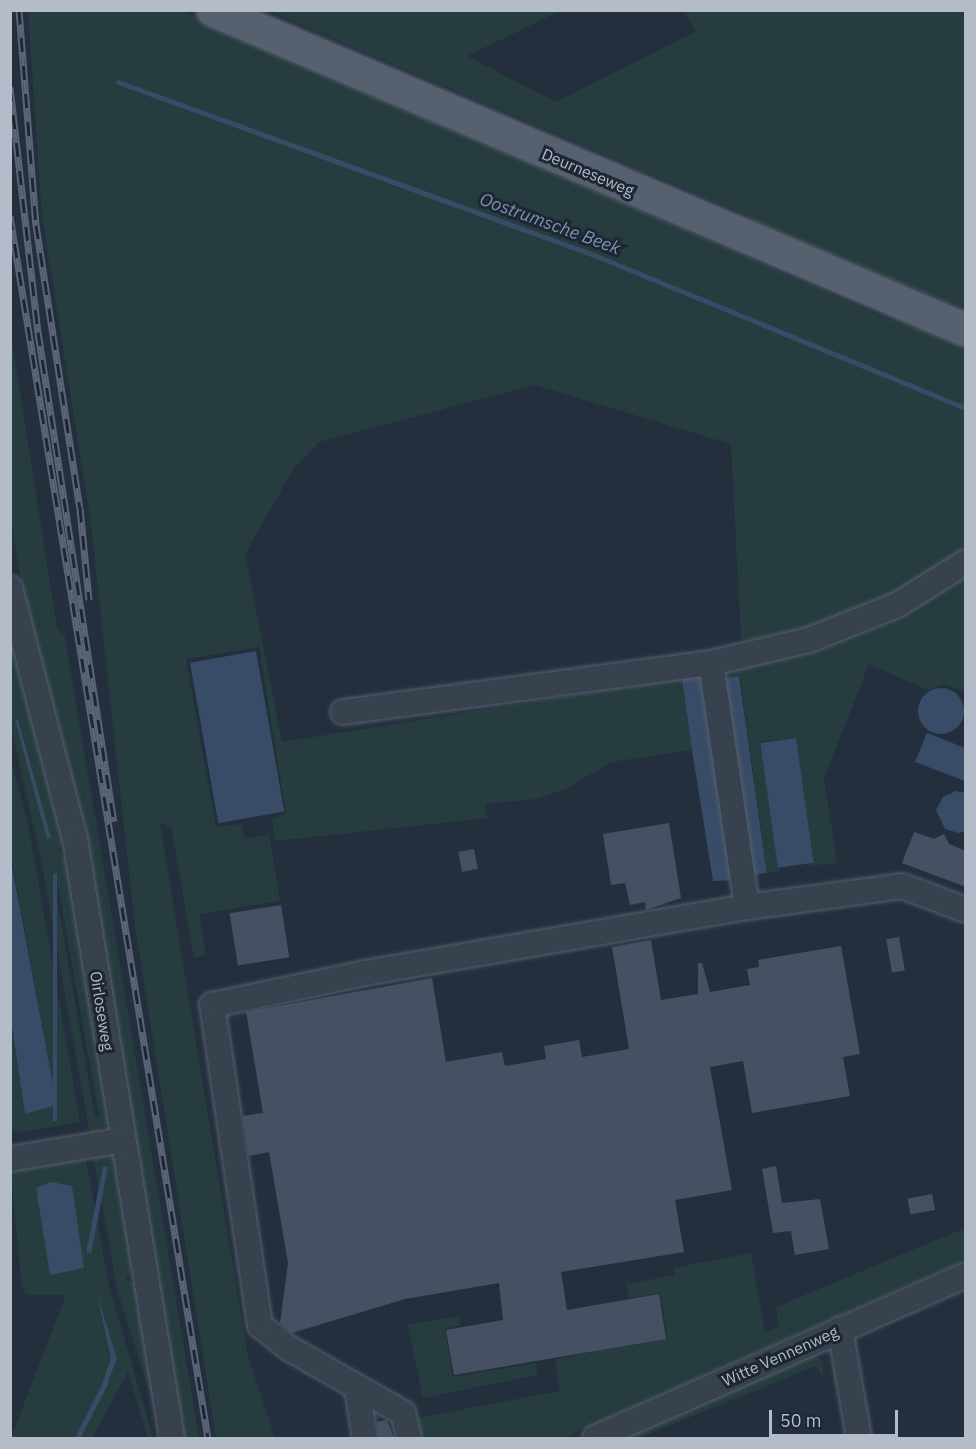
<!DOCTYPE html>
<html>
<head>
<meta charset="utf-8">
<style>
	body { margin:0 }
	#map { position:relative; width:976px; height:1449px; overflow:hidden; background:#242f3e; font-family:"IBM Plex Sans",sans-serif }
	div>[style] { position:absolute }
	.green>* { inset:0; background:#263c3f }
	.water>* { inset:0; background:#394c67; transform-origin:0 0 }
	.round { border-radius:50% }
	.stream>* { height:5px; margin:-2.5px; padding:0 2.5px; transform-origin:2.5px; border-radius:2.5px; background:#394c67 }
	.building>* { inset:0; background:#455162; transform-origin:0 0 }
	.roads { filter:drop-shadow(0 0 2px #565f6c) drop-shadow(0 0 2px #565f6c) }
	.minor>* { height:24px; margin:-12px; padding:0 12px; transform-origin:12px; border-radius:12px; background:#38414e }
	.major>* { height:32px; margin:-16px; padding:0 16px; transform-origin:16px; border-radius:16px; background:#56606e }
	.rail>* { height:7px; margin-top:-3.5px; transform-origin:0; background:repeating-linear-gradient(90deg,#1d2633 0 14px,#5a6575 0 28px); box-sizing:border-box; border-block:2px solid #5a6575 }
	span { translate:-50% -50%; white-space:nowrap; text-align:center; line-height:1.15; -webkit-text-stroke:6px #1d2633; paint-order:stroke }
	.street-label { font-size:16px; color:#b4bcc9 }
	.water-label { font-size:18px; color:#7c92b1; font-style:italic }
	.frame { position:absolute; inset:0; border:12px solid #b4bcc9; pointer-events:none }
	.scale { position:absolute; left:769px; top:1410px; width:129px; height:27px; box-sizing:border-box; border:3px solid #b4bcc9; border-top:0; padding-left:8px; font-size:18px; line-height:21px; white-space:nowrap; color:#b4bcc9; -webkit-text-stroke:4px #1d2633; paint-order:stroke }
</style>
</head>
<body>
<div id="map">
	<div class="green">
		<div style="clip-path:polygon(28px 11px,184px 11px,890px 320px,904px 319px,965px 339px,965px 550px,880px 609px,771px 639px,741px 639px,731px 444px,535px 385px,319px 442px,294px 468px,245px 554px,282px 742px,682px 678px,692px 750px,611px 762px,566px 789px,536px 799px,485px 804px,487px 818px,275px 841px,272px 818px,286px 814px,259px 647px,186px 659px,216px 827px,242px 824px,245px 839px,269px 834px,280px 901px,199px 914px,206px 955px,194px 958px,171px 826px,160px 824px,248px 1357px,275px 1438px,216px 1438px,135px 926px,90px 517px,42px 216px)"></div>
		<div style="clip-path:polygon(269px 11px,560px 11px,467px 56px,556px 102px,696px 31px,683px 11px,965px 11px,965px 309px,760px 226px,742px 213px)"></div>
		<div style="clip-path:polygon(10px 328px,57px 628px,65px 637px,199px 1438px,182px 1438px,11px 524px)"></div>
		<div style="clip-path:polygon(965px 567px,965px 692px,943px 684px,928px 690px,869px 664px,824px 778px,837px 863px,806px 866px,812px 864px,796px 738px,760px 742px,780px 871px,767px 873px,740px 676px,725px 678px,724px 664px,877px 628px)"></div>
		<div style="clip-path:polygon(evenodd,10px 632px,64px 837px,58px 851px,69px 860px,115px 1120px,90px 1135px,41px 859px,12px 732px,10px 632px,56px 874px,99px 1116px,99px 1117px,95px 1117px,53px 875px,56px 874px)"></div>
		<div style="clip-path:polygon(10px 757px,28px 823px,80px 1122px,23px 1132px,11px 1130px,11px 1020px,25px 1114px,57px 1105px,11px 856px)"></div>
		<div style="clip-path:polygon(92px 1151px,110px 1153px,119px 1162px,136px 1259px,126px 1279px,140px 1287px,157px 1416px,118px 1293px)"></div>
		<div style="clip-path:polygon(82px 1157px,86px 1160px,109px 1286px,153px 1438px,148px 1438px,128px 1372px,92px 1438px,11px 1438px,66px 1295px,26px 1295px,22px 1287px,10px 1166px)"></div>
		<div style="clip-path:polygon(965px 1228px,965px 1260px,564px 1438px,416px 1438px,416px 1418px,560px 1391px,555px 1360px,667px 1334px,660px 1293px,630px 1298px,626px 1284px,675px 1275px,674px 1268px,751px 1253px,765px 1332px,779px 1326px,776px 1307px)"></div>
		<div style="clip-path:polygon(459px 1316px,461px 1325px,445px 1329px,453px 1377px,536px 1363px,537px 1375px,423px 1398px,408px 1325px)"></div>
		<div style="clip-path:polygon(814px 1354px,823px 1362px,823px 1377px,816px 1366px,639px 1438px,622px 1438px)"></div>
	</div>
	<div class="water">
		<div style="left:256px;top:651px;width:163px;height:67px;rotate:80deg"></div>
		<div style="clip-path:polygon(705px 675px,735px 880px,713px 881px,692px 750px,682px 678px)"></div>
		<div style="left:739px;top:676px;width:199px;height:14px;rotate:82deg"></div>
		<div class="round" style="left:918px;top:688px;width:46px;height:46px"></div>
		<div style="clip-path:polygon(15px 720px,18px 720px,51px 838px,47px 839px)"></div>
		<div style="clip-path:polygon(927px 733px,965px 748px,965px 781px,915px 762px)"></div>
		<div style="left:796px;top:738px;width:126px;height:36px;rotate:82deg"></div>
		<div style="clip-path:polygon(956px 791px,965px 793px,965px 831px,959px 833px,945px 829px,936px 810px,943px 797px)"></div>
		<div style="clip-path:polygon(10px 856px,57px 1105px,25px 1114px,11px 1020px)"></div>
		<div style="left:53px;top:874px;width:4px;height:247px"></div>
		<div style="left:103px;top:1166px;width:5px;height:88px;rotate:11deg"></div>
		<div style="clip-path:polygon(51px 1182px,72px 1186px,84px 1268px,50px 1275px,36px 1188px)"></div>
		<div style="clip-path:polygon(97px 1294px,117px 1359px,106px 1386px,102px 1384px,111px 1358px)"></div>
	</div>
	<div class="stream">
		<div style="left:118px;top:82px;width:506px;rotate:19.97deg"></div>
		<div style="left:594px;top:255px;width:402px;rotate:22.4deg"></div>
		<div style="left:77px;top:1438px;width:64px;rotate:-63deg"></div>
	</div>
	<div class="building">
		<div style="clip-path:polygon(669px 823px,681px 898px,646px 910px,645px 902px,630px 905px,625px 883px,611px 885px,603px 834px)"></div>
		<div style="clip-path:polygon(914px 832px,934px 839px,944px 834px,949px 844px,966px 851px,966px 887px,902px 863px)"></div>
		<div style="left:474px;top:849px;width:20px;height:16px;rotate:79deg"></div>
		<div style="left:281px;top:905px;width:53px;height:52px;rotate:81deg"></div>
		<div style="left:899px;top:937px;width:34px;height:13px;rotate:80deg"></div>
		<div style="clip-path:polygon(651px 940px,661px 1000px,698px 994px,698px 963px,702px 963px,710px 992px,750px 985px,747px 969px,759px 967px,758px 960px,841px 946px,860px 1054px,843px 1057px,850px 1096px,752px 1113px,743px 1061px,710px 1067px,732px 1190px,675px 1200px,684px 1252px,561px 1272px,567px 1310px,659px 1294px,666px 1339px,454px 1375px,446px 1330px,503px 1320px,499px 1283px,405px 1299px,292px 1333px,280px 1323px,288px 1263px,269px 1152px,249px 1156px,243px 1116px,263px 1113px,246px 1012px,432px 978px,446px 1062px,502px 1052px,505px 1066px,546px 1059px,544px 1046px,579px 1040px,582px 1057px,629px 1049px,612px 947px)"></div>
		<div style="clip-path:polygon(776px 1166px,782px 1203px,820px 1199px,829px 1249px,795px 1255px,791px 1231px,773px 1233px,762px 1169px)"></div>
		<div style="left:932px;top:1194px;width:16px;height:25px;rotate:79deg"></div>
		<div style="clip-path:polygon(387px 1420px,394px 1438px,379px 1438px,377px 1422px)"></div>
	</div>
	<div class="roads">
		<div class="minor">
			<div style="left:10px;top:588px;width:259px;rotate:75.5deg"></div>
			<div style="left:75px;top:839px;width:607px;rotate:80.8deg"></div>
			<div style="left:711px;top:663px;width:247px;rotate:81.6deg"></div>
			<div style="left:343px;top:712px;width:371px;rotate:-7.6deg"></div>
			<div style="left:711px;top:663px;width:101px;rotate:-13.2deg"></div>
			<div style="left:809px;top:640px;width:95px;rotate:-21.7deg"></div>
			<div style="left:897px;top:605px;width:81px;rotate:-31.9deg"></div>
			<div style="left:10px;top:1159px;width:115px;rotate:-9.5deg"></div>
			<div style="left:840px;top:1329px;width:111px;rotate:80.1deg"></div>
			<div style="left:357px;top:1388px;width:51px;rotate:80.9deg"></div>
			<div style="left:409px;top:1438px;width:26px;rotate:-103deg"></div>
			<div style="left:403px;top:1413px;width:133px;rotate:-150.4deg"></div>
			<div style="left:287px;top:1347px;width:35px;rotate:-141deg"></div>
			<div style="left:260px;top:1325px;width:324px;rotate:-98.5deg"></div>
			<div style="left:212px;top:1005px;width:156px;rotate:-11.8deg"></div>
			<div style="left:365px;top:973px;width:388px;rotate:-9.8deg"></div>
			<div style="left:747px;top:907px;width:156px;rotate:-7.7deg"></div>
			<div style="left:902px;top:886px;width:68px;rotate:20.6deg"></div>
			<div style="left:595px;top:1438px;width:405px;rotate:-23.7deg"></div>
		</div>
		<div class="major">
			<div style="left:213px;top:10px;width:818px;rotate:23.02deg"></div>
		</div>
	</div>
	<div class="rail">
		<div style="left:19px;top:10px;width:216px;rotate:85.5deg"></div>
		<div style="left:36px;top:225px;width:286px;rotate:81.2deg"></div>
		<div style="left:80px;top:508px;width:92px;rotate:84.4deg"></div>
		<div style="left:10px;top:87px;width:247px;rotate:83.5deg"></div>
		<div style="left:38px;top:332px;width:495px;rotate:81.2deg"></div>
		<div style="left:10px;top:216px;width:1238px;rotate:80.8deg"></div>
	</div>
	<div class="street-label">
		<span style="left:588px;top:172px;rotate:23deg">Deurneseweg</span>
		<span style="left:102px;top:1011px;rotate:81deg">Oirloseweg</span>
		<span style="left:780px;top:1356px;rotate:-24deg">Witte Vennenweg</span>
	</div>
	<div class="water-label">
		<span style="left:550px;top:224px;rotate:20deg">Oostrumsche Beek</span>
	</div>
	<div class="frame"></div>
	<div class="scale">50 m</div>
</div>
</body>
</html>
